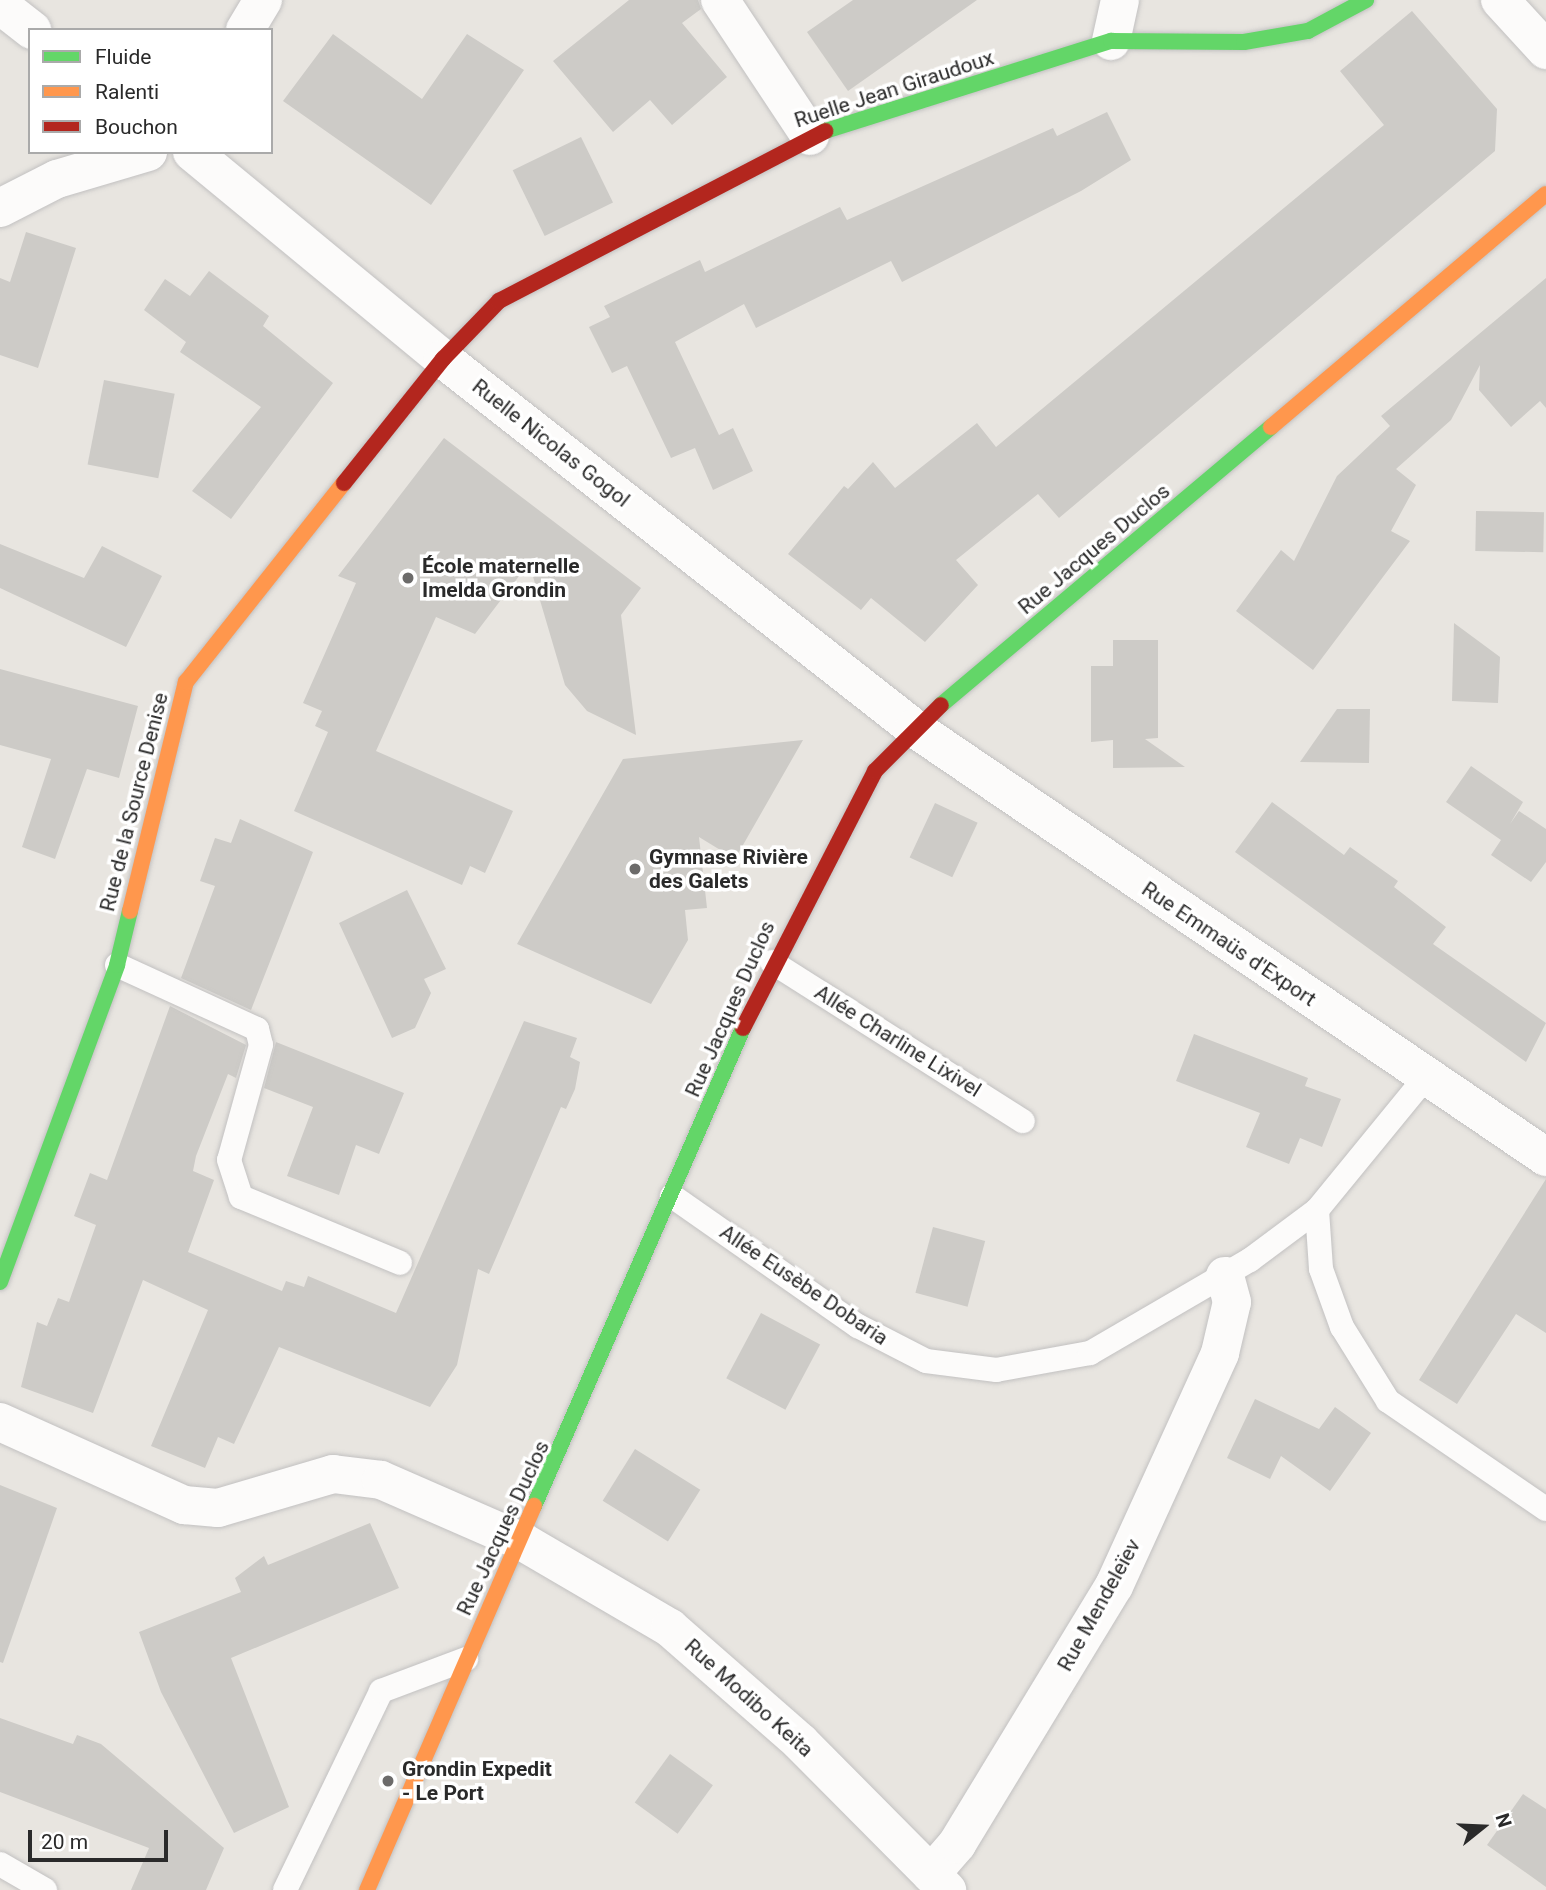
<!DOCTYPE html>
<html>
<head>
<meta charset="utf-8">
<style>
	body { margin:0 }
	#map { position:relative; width:1546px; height:1890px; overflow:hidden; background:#e8e5e0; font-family:Roboto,sans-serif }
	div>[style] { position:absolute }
	.building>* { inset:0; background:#cdcbc7; transform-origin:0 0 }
	.roads { filter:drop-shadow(0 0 2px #c2c1c1) drop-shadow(0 0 2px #c2c1c1) }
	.lane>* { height:24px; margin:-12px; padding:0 12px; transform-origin:12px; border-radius:12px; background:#fcfbfa }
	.street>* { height:38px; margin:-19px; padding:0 19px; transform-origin:19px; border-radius:19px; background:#fcfbfa }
	.fast>* { height:16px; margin:-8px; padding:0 8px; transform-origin:8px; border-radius:8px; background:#63d668 }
	.slow>* { height:16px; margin:-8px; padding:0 8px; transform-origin:8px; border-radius:8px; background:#ff974d }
	.jam>* { height:16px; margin:-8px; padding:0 8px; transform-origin:8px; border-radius:8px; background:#b3261e }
	.dots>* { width:19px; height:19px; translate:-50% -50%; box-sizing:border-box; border:4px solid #fff; border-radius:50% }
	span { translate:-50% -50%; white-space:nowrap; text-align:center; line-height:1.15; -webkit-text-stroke:7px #fff; paint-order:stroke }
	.street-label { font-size:21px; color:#2a2a2a }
	.poi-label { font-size:21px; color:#2a2a2a; font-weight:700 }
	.left { translate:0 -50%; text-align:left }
	.legend { position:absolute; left:28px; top:28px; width:245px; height:126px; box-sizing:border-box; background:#fff; border:2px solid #aaa; margin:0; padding:9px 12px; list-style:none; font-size:21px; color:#2a2a2a }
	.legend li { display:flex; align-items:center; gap:14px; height:35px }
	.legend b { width:35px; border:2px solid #aaa }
	.north { position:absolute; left:1448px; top:1792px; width:70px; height:70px; -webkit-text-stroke:5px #fff; paint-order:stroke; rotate:72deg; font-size:19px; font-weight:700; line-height:28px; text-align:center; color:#2a2a2a }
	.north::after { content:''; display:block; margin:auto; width:24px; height:32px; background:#2a2a2a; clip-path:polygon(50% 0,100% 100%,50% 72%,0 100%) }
	.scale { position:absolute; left:28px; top:1830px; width:140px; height:32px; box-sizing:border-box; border:4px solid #2a2a2a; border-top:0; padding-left:9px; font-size:21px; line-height:24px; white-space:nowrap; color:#2a2a2a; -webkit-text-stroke:5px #fff; paint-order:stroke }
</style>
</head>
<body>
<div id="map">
	<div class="building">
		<div style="clip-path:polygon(629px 0,698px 0,701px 9px,682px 23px,727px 77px,672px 125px,650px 100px,613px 132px,553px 61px)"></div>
		<div style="clip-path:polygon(853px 0,977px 0,848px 91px,807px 32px)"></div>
		<div style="clip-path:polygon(1412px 11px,1497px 109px,1495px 151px,1059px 518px,1038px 494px,956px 560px,978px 585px,925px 642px,871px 598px,861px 610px,788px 554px,844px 486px,848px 489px,873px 462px,895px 488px,977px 423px,996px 447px,1384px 125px,1340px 71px)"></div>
		<div style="clip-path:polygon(333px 34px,422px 99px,467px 34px,524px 70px,431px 205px,283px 101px)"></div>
		<div style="clip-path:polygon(1107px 112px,1131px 160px,1081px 191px,902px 282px,891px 261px,756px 328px,744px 304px,675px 342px,719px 435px,733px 428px,753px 471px,713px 490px,695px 448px,671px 458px,627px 366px,612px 373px,589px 327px,610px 317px,604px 306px,700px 260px,705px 272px,840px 207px,847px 220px,1053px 128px,1057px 136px)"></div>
		<div style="left:581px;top:137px;width:73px;height:76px;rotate:64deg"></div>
		<div style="clip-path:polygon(26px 232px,76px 248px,38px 368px,0 355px,0 278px,10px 282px)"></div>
		<div style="clip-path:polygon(209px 271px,269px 316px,263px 326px,333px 383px,231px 519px,192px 491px,261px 407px,180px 352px,186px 342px,144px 310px,165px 279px,190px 296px)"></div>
		<div style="clip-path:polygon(1546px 278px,1546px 408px,1540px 401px,1511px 427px,1479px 390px,1480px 365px,1451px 420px,1396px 469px,1416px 485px,1391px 531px,1410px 541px,1313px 670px,1236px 611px,1281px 550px,1294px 561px,1337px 476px,1390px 426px,1381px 416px)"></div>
		<div style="left:104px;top:380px;width:72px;height:86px;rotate:11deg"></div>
		<div style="clip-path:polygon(444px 438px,641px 588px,621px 615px,636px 735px,587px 711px,565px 685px,529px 563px,475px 634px,436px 617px,376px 751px,513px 811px,485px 873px,470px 866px,462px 885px,294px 811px,328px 732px,315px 726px,322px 711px,303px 703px,356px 583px,338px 576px)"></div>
		<div style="left:1476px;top:511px;width:68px;height:40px;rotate:1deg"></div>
		<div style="clip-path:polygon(0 544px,84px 578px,102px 546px,162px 576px,126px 647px,0 588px)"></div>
		<div style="clip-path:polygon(1454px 623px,1500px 657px,1498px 703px,1452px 701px)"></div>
		<div style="clip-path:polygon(1113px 640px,1158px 640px,1158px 738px,1145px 739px,1185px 767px,1113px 768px,1113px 740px,1091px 742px,1091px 666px,1113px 666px)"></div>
		<div style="clip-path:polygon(0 669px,138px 706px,119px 778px,87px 769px,55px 859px,22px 847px,51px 759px,0 745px)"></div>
		<div style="clip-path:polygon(1337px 709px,1370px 709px,1369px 763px,1300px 762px)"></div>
		<div style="clip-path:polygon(803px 740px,735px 859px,699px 837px,707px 908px,685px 910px,688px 940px,651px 1004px,517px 944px,623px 759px)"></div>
		<div style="clip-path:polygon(1471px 766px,1523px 802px,1510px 824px,1519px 811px,1546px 829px,1546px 862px,1531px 882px,1491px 855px,1501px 840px,1446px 802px)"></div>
		<div style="clip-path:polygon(1272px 802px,1344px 855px,1350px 847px,1398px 881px,1394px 887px,1446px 927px,1433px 944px,1546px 1023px,1526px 1062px,1235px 852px)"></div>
		<div style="left:935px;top:803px;width:47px;height:60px;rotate:25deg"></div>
		<div style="clip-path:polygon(240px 819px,313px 852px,251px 1010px,181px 978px,215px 886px,200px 881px,215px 838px,231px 843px)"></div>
		<div style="clip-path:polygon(407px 890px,446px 969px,424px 979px,431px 993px,415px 1028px,392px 1038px,339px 923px)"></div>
		<div style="clip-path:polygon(170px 1006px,246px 1045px,236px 1078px,228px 1074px,196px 1156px,193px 1171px,214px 1180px,188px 1252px,282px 1291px,286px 1281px,304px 1287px,308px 1276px,396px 1313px,524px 1021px,577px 1038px,570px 1057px,580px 1062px,575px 1089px,566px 1109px,561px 1107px,489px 1274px,478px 1269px,457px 1365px,430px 1407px,279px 1347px,234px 1444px,218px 1437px,205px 1468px,151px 1446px,208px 1310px,143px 1280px,93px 1413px,21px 1387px,37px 1322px,47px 1326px,58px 1298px,69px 1302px,96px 1225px,74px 1216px,90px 1173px,107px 1180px)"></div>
		<div style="clip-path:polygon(1194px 1034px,1308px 1078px,1305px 1086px,1341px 1099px,1322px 1147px,1300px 1138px,1289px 1164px,1246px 1147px,1260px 1113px,1176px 1081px)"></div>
		<div style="clip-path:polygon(276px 1042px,404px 1093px,379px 1154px,356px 1145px,339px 1195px,287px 1176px,313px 1107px,264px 1088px)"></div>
		<div style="clip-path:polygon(1546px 1179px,1546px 1333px,1516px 1314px,1457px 1404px,1419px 1380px)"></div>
		<div style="left:933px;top:1227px;width:54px;height:68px;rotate:15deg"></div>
		<div style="left:761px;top:1313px;width:67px;height:74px;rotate:28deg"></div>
		<div style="clip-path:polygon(1255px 1399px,1319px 1429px,1335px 1407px,1371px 1433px,1330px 1491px,1281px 1456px,1270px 1479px,1227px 1458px)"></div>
		<div style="left:635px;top:1449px;width:77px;height:61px;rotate:32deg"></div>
		<div style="clip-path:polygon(0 1485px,57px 1508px,3px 1663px,0 1662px)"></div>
		<div style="clip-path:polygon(370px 1523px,399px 1588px,231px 1658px,289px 1807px,234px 1833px,161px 1692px,139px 1632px,241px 1592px,235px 1578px,264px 1556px,268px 1565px)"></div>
		<div style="clip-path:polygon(0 1718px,73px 1744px,77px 1735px,101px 1744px,224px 1848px,206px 1890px,131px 1890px,149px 1848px,0 1792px)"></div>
		<div style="left:670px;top:1754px;width:53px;height:60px;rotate:36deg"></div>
		<div style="clip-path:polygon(1523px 1794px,1546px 1809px,1546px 1887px,1487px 1845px)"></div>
	</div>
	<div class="roads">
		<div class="lane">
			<div style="left:772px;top:962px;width:297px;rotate:32.4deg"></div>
			<div style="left:117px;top:965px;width:154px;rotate:24.6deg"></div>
			<div style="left:257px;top:1029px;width:16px;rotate:76deg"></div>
			<div style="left:261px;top:1045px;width:119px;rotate:105.5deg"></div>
			<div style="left:229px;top:1160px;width:39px;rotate:72deg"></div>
			<div style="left:241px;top:1197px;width:172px;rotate:22.5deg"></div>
			<div style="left:672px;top:1196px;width:227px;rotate:35deg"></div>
			<div style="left:858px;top:1326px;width:76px;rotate:27.2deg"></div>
			<div style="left:926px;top:1361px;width:71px;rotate:7.3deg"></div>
			<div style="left:996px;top:1370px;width:96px;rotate:-10.3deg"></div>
			<div style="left:1090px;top:1353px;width:185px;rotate:-30.2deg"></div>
			<div style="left:1250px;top:1260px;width:84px;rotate:-36.7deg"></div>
			<div style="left:1317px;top:1210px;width:171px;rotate:-50.7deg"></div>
			<div style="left:1317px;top:1210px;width:59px;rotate:86.1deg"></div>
			<div style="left:1321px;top:1269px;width:62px;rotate:70.1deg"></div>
			<div style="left:1342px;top:1327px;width:87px;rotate:58.1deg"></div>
			<div style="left:1388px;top:1401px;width:191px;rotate:34.4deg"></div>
			<div style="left:0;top:1864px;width:52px;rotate:30deg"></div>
			<div style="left:285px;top:1890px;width:221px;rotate:-64.2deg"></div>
			<div style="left:381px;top:1691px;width:91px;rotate:-20.6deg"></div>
		</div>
		<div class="street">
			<div style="left:720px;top:0;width:163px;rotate:56.5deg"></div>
			<div style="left:1500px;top:0;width:68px;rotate:47.4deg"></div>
			<div style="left:0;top:5px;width:41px;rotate:38deg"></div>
			<div style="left:245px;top:30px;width:35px;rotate:-59deg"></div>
			<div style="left:1111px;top:41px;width:42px;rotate:-77.6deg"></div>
			<div style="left:192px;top:152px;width:325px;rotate:39.5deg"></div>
			<div style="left:443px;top:359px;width:598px;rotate:38.08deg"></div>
			<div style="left:914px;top:728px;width:764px;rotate:34.17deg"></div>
			<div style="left:0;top:208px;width:64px;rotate:-27deg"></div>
			<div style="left:57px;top:179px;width:95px;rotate:-16.5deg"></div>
			<div style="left:0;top:1422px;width:202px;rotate:24.3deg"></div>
			<div style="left:184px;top:1505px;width:34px;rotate:5deg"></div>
			<div style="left:218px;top:1508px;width:120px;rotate:-16.5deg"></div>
			<div style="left:333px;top:1474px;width:48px;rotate:7.1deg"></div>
			<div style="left:381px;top:1480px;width:155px;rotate:23.6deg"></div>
			<div style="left:523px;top:1542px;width:170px;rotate:30.3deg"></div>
			<div style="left:670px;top:1628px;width:173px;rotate:41.2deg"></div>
			<div style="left:800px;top:1742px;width:209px;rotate:45.2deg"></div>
			<div style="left:931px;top:1874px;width:40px;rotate:-49deg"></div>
			<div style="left:957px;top:1844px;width:302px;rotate:-58.7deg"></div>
			<div style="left:1114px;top:1586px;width:256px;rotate:-65.5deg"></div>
			<div style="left:1220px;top:1353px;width:52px;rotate:-76.8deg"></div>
			<div style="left:1232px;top:1302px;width:27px;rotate:-105deg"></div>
		</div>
		<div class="fast">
			<div style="left:825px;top:131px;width:300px;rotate:-17.5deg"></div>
			<div style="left:1111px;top:41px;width:133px;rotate:0.4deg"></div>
			<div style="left:1244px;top:42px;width:65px;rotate:-9.8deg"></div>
			<div style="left:1308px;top:31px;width:66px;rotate:-28.1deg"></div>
			<div style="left:941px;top:705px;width:431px;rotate:-40.1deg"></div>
			<div style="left:0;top:1282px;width:338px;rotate:-69.7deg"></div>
			<div style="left:117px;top:965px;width:56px;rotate:-76.5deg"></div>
			<div style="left:534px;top:1506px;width:522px;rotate:-66.38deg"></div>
		</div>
		<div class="slow">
			<div style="left:1271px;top:427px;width:360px;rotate:-40.3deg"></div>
			<div style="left:130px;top:911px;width:236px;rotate:-76.3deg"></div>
			<div style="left:186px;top:682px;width:254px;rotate:-51.6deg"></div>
			<div style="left:367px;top:1890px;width:419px;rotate:-66.5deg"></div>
		</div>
		<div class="jam">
			<div style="left:344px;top:483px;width:159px;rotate:-51.4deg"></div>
			<div style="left:443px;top:359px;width:81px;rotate:-46deg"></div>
			<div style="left:499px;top:301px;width:368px;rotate:-27.5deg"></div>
			<div style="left:743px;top:1028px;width:289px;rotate:-62.8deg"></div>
			<div style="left:875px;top:771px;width:93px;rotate:-45deg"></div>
		</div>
	</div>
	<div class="dots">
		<div style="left:408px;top:578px;background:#6c6b6a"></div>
		<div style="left:635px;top:869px;background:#6c6b6a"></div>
		<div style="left:388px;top:1781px;background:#6c6b6a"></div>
	</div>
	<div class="street-label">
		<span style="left:894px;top:89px;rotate:-18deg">Ruelle Jean Giraudoux</span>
		<span style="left:551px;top:443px;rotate:38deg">Ruelle Nicolas Gogol</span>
		<span style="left:1094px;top:549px;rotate:-40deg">Rue Jacques Duclos</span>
		<span style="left:134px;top:802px;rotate:-76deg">Rue de la Source Denise</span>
		<span style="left:1229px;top:944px;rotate:34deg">Rue Emmaüs d'Export</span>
		<span style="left:730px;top:1009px;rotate:-66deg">Rue Jacques Duclos</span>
		<span style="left:898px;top:1041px;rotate:32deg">Allée Charline Lixivel</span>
		<span style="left:804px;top:1285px;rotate:34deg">Allée Eusèbe Dobaria</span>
		<span style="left:503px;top:1528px;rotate:-65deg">Rue Jacques Duclos</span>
		<span style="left:1099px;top:1605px;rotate:-61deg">Rue Mendeleïev</span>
		<span style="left:749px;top:1698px;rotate:42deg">Rue Modibo Keita</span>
	</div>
	<div class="poi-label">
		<span class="left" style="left:422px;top:578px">École maternelle<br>Imelda Grondin</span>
		<span class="left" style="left:649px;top:869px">Gymnase Rivière<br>des Galets</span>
		<span class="left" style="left:402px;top:1781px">Grondin Expedit<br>- Le Port</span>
	</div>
	<ul class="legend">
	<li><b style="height:9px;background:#63d668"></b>Fluide</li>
	<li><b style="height:9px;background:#ff974d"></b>Ralenti</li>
	<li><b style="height:9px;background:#b3261e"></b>Bouchon</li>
	</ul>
	<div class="north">N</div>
	<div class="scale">20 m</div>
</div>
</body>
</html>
